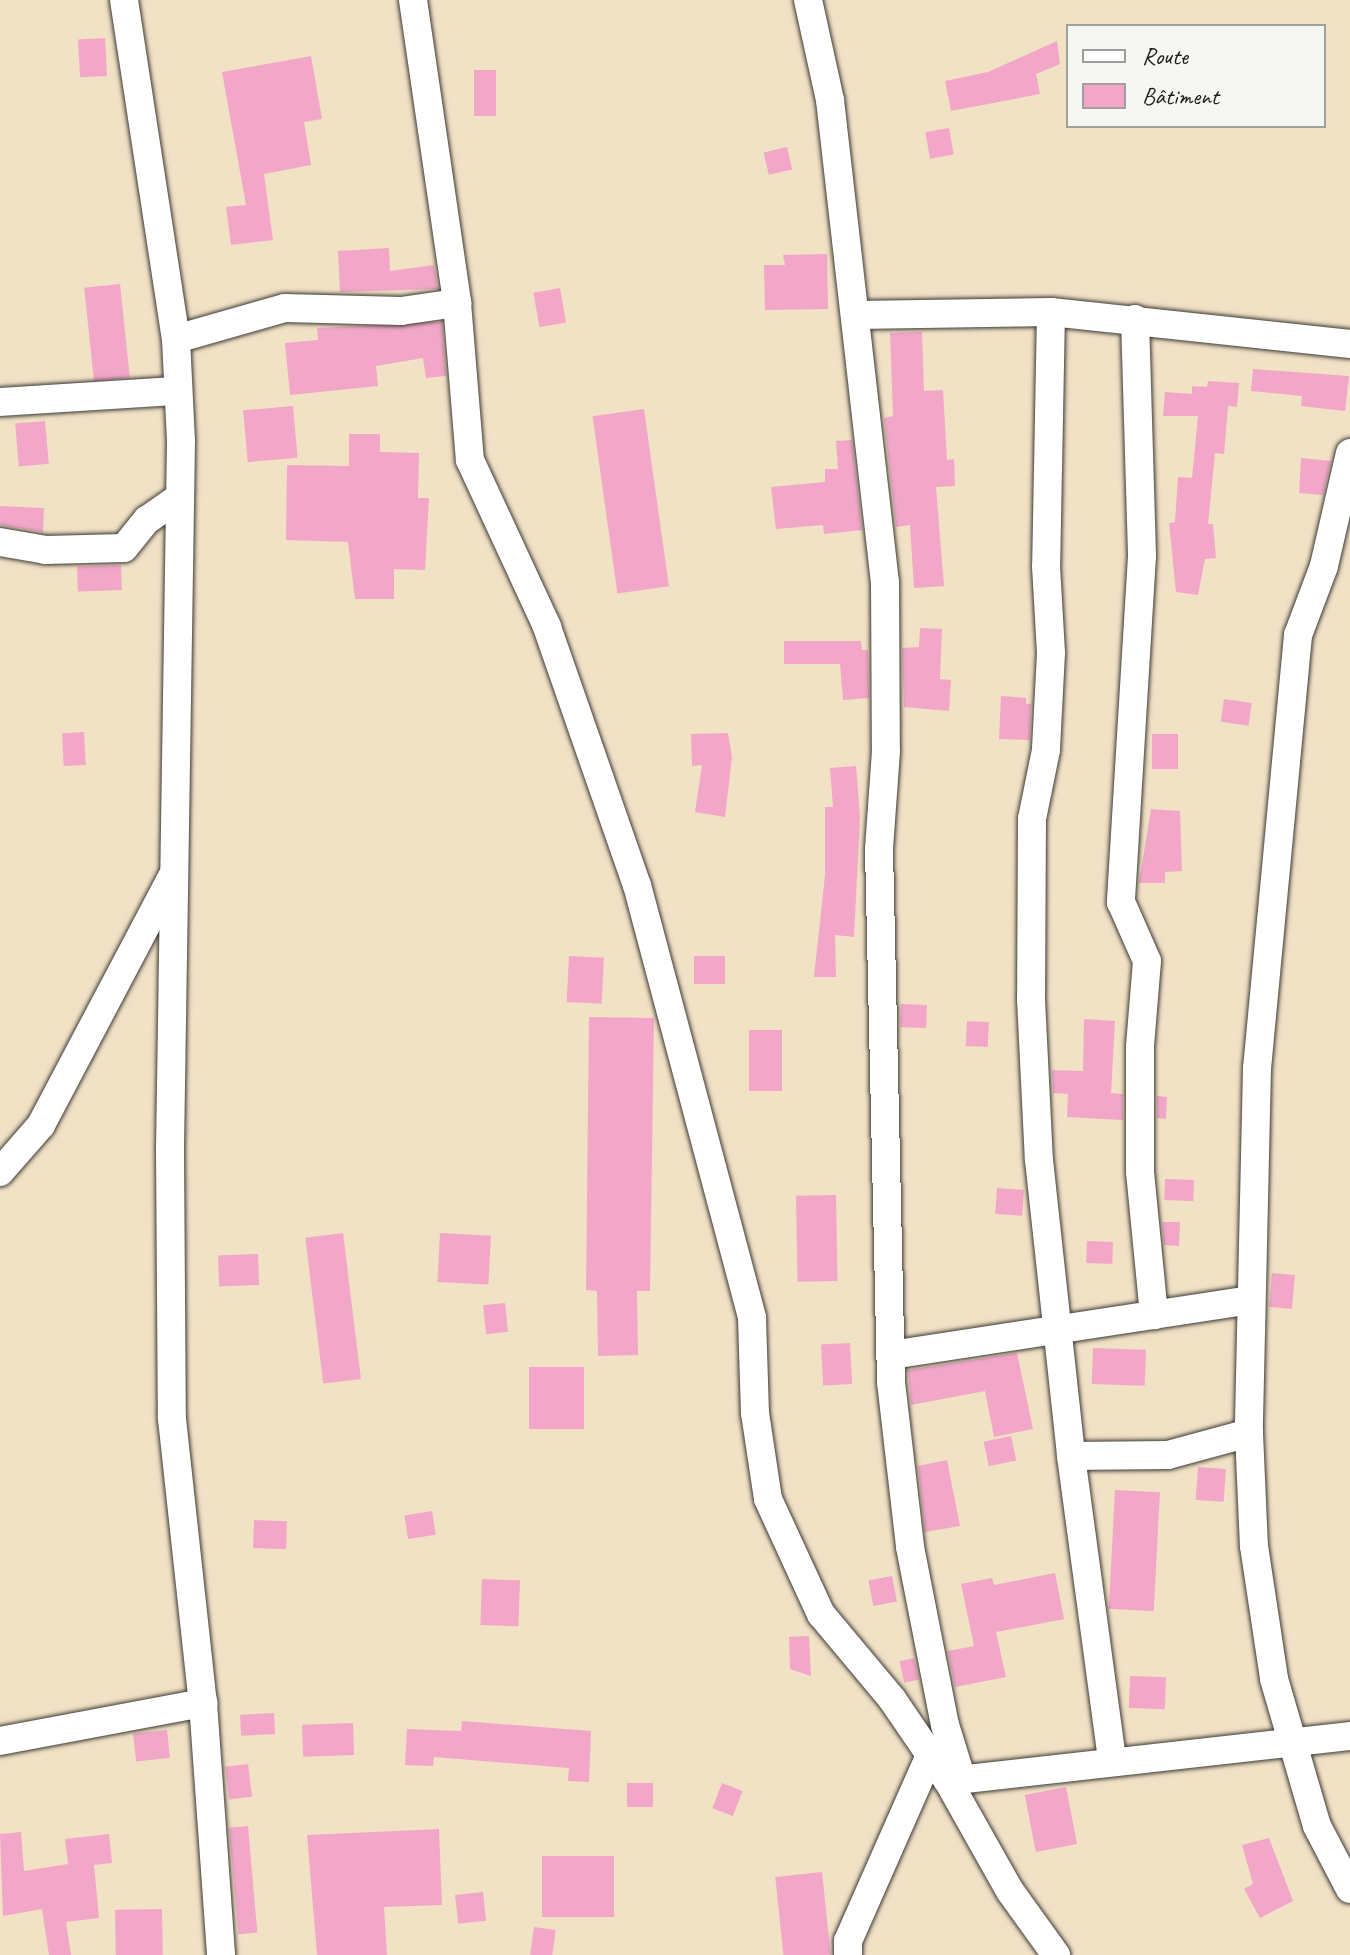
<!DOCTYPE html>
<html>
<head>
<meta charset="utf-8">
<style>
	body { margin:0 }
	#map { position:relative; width:1350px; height:1955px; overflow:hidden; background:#f1e1c5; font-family:Caveat,sans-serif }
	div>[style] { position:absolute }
	.building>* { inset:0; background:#f2a7c8; transform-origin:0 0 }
	.roads { filter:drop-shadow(0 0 2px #3c3a35) drop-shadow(0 0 2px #3c3a35) }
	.minor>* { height:28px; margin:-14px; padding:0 14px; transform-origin:14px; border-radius:14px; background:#fff }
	span { translate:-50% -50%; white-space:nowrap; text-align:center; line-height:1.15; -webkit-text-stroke:6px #f6f6f2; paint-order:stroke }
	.legend { position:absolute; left:1066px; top:24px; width:260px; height:104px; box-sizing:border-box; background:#f6f6f2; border:2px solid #9f9f9c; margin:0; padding:10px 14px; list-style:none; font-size:24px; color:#1c1c1c }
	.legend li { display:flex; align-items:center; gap:16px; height:40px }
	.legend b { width:40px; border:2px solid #9f9f9c }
</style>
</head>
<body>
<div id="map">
	<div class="building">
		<div style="left:105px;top:38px;width:38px;height:27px;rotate:87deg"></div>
		<div style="clip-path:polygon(1057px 41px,1060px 64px,1036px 74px,1040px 94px,951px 111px,945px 81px,988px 72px)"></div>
		<div style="clip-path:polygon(311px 56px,322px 119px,304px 122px,311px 165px,264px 174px,273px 240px,231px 245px,226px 207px,246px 205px,222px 72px)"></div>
		<div style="left:474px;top:70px;width:22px;height:46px"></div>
		<div style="left:949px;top:128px;width:27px;height:24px;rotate:80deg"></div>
		<div style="left:787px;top:147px;width:23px;height:24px;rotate:77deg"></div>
		<div style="clip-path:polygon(389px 248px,390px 271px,434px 265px,438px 289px,340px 292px,338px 251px)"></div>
		<div style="clip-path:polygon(827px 254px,828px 309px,765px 310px,764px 265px,785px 265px,783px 255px)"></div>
		<div style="left:120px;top:284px;width:94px;height:36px;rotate:84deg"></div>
		<div style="left:560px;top:288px;width:35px;height:27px;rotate:80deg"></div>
		<div style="clip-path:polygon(442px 322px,446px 376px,426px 378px,423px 358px,376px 366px,378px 386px,290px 395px,285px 343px,318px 340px,317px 328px)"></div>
		<div style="clip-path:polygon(922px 332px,924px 391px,943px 390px,947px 460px,954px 459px,955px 486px,936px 487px,944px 586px,914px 588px,910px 525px,896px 527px,884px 418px,893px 416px,890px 333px)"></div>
		<div style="clip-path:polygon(1253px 369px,1349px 376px,1345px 411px,1301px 406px,1302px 396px,1251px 391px)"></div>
		<div style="clip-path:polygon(1208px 381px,1239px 383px,1237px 407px,1228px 406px,1224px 454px,1215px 453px,1208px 524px,1213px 524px,1216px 558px,1205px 559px,1198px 595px,1176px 592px,1169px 523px,1175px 522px,1178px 477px,1192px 478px,1198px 416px,1163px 416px,1165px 392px,1192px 394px,1192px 386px,1207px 387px)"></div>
		<div style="left:293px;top:406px;width:52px;height:50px;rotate:85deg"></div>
		<div style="left:644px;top:409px;width:179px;height:52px;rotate:82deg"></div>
		<div style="left:45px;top:421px;width:43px;height:30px;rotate:85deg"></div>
		<div style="clip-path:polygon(349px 434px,380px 434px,380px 452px,419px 453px,418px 498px,429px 498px,425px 570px,394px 569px,394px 599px,355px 599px,348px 542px,286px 540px,287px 465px,349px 466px)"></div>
		<div style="clip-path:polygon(852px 440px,862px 530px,824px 534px,823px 525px,776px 529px,771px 487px,825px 482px,825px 469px,838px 469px,836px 441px)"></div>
		<div style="clip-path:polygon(1301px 458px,1331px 461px,1323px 495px,1299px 493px)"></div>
		<div style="clip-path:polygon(0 506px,44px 508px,43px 532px,0 525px)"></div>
		<div style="left:121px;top:565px;width:25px;height:44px;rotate:88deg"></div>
		<div style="clip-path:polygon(920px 628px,942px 629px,940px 679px,951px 680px,949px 711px,904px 707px,902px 648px,919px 647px)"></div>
		<div style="clip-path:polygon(784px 641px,861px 641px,862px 650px,868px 650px,869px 698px,843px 700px,840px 664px,784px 664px)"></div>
		<div style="clip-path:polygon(1001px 696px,1026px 698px,1026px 704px,1031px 704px,1030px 740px,999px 739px)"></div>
		<div style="left:1224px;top:699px;width:28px;height:23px;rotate:8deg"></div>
		<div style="left:84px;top:732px;width:33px;height:22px;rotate:87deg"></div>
		<div style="clip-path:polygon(728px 733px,732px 757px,725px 817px,695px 812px,702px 765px,692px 766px,691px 734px)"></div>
		<div style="left:1152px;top:734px;width:26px;height:35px"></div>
		<div style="clip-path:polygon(856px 766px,860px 817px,854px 937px,835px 935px,836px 977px,814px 977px,825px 875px,825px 807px,833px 807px,830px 768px)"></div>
		<div style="clip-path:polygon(1151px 809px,1180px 811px,1182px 871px,1165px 872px,1165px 883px,1139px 883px)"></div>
		<div style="left:569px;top:956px;width:35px;height:46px;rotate:3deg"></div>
		<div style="left:694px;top:956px;width:31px;height:28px"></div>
		<div style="left:901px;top:1004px;width:26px;height:23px;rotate:2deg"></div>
		<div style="clip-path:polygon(589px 1017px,654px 1018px,650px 1291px,637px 1291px,638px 1355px,598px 1356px,597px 1291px,586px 1290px)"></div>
		<div style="clip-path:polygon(1084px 1019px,1115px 1021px,1111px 1093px,1123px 1094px,1123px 1120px,1067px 1117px,1068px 1094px,1053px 1093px,1052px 1070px,1083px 1071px)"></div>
		<div style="left:967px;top:1021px;width:22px;height:25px;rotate:3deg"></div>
		<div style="left:749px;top:1030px;width:33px;height:61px"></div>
		<div style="clip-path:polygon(1157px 1096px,1167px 1097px,1166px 1119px,1157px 1118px)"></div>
		<div style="left:1165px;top:1179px;width:29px;height:21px;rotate:2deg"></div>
		<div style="left:997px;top:1188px;width:27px;height:26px;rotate:4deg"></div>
		<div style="left:836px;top:1195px;width:86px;height:40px;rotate:89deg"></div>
		<div style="clip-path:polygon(1162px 1222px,1180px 1222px,1179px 1246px,1164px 1245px)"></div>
		<div style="left:343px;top:1233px;width:147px;height:38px;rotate:83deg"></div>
		<div style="left:440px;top:1233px;width:51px;height:49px;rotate:3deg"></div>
		<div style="left:1087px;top:1241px;width:26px;height:22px;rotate:2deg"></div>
		<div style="left:258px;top:1254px;width:31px;height:40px;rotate:88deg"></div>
		<div style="left:1272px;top:1273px;width:23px;height:34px;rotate:5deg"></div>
		<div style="left:505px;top:1303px;width:29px;height:22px;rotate:84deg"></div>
		<div style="left:850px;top:1343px;width:41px;height:29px;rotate:87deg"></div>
		<div style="left:1093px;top:1348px;width:53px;height:36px;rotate:2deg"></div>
		<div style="clip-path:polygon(1017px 1353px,1033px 1429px,994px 1437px,985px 1391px,911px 1405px,908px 1370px)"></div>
		<div style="left:529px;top:1367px;width:55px;height:62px"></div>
		<div style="left:1011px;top:1436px;width:25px;height:28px;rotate:78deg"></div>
		<div style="clip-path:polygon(947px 1460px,960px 1526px,925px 1532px,918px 1466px)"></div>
		<div style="left:1198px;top:1467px;width:28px;height:33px;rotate:4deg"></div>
		<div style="left:1115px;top:1490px;width:45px;height:119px;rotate:3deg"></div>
		<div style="left:432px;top:1511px;width:24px;height:28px;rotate:81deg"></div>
		<div style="left:254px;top:1520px;width:33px;height:28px;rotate:2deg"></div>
		<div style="clip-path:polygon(1055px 1573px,1064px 1619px,996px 1632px,1006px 1677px,955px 1687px,948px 1651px,974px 1646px,961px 1584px,992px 1578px,994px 1585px)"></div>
		<div style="left:892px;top:1576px;width:26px;height:24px;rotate:79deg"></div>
		<div style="left:482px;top:1579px;width:38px;height:46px;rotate:2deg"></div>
		<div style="clip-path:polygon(809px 1636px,811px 1676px,790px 1669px,789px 1637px)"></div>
		<div style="left:914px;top:1658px;width:22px;height:15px;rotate:77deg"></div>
		<div style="left:1130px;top:1676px;width:36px;height:32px;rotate:2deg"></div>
		<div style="left:274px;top:1713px;width:21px;height:34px;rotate:87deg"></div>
		<div style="clip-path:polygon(462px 1721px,591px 1731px,589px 1782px,568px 1781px,569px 1768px,434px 1757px,433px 1766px,405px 1765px,407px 1729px,461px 1731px)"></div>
		<div style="left:353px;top:1723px;width:32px;height:51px;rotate:88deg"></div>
		<div style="left:167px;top:1730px;width:28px;height:34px;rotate:84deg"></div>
		<div style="left:248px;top:1764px;width:33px;height:23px;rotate:83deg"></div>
		<div style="left:627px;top:1783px;width:26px;height:24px"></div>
		<div style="left:722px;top:1783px;width:22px;height:27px;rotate:21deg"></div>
		<div style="left:1066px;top:1787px;width:58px;height:42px;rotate:79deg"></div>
		<div style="left:248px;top:1826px;width:107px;height:19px;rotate:85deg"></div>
		<div style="clip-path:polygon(439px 1829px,442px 1905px,384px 1907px,387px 1955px,317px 1955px,307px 1835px)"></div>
		<div style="clip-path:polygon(21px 1832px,24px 1871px,68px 1864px,65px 1839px,109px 1834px,112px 1863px,94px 1865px,99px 1918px,66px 1922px,71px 1955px,49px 1955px,42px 1909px,3px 1916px,0 1834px)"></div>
		<div style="clip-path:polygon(1269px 1838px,1293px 1901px,1260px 1918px,1244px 1889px,1253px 1884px,1242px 1845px)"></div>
		<div style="left:542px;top:1856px;width:72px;height:61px"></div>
		<div style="left:822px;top:1872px;width:83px;height:47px;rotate:84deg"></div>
		<div style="left:483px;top:1892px;width:29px;height:28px;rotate:84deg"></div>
		<div style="left:162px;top:1909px;width:46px;height:47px;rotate:89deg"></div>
		<div style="left:534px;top:1927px;width:22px;height:28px;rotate:8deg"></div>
	</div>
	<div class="roads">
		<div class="minor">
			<div style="left:124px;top:0;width:343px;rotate:81.3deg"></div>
			<div style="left:176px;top:339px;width:102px;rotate:87.2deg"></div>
			<div style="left:181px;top:441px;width:710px;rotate:90.89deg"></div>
			<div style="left:170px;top:1151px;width:268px;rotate:89.6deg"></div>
			<div style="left:172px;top:1419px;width:286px;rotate:83.8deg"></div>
			<div style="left:203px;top:1703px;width:253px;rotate:85.9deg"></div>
			<div style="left:413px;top:0;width:306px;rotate:81.7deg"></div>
			<div style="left:457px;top:303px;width:158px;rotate:85.3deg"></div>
			<div style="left:470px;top:460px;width:184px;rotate:65.2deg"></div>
			<div style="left:547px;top:627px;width:273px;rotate:70.8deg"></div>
			<div style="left:637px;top:885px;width:448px;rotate:75.1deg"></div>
			<div style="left:752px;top:1318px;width:95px;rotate:88.2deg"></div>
			<div style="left:755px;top:1413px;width:87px;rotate:81.4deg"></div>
			<div style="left:768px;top:1499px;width:127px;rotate:65.3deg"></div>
			<div style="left:821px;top:1614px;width:111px;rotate:50.1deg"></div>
			<div style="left:892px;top:1699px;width:99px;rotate:55.7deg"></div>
			<div style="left:948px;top:1781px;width:126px;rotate:60.6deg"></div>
			<div style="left:1010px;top:1891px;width:79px;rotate:54.3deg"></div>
			<div style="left:808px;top:0;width:102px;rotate:77.6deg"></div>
			<div style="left:830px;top:100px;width:485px;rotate:83.5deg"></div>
			<div style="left:885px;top:582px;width:169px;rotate:89.7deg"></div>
			<div style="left:886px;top:751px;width:98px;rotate:94.1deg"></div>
			<div style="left:879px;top:849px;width:533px;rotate:88.71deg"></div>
			<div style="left:891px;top:1382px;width:166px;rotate:83.4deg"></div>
			<div style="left:910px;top:1547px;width:181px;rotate:78.9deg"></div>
			<div style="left:945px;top:1725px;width:58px;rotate:72.8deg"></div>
			<div style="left:1051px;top:312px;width:254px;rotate:91.1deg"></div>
			<div style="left:1046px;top:566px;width:87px;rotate:86.7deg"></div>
			<div style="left:1051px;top:653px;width:97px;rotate:93deg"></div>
			<div style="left:1046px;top:750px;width:70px;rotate:101.5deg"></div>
			<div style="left:1032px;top:819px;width:180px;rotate:90.3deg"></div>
			<div style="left:1031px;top:999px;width:161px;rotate:87.2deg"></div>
			<div style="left:1039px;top:1160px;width:298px;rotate:83.8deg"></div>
			<div style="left:1071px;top:1456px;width:308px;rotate:82.3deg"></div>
			<div style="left:857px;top:315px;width:194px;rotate:-0.9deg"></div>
			<div style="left:1051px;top:312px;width:301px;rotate:6.1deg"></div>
			<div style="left:1135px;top:319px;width:237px;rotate:88.3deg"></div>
			<div style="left:1142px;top:556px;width:347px;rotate:93.5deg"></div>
			<div style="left:1121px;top:902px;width:64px;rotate:66.2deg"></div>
			<div style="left:1147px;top:961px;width:86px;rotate:94.7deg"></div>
			<div style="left:1140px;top:1047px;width:125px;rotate:90deg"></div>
			<div style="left:1140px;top:1172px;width:144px;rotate:84.4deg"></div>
			<div style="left:176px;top:339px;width:113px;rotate:-15.9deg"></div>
			<div style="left:285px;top:308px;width:116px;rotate:1.5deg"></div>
			<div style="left:401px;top:311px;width:57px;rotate:-8.1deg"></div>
			<div style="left:0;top:402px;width:177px;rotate:-3.6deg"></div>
			<div style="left:1350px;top:453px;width:116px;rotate:103deg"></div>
			<div style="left:1324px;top:566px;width:74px;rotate:110.6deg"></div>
			<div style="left:1298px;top:635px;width:435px;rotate:95.4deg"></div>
			<div style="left:1257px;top:1068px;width:365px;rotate:91.3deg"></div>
			<div style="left:1249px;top:1433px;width:113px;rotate:87.5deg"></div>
			<div style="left:1254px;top:1546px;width:134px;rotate:81.4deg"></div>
			<div style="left:1274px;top:1679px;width:153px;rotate:73.7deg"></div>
			<div style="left:1317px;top:1826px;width:71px;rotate:62.4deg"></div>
			<div style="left:0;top:542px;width:47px;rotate:9.9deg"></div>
			<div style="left:46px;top:550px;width:78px;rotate:-1.5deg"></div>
			<div style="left:124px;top:548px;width:36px;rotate:-51deg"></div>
			<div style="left:147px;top:520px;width:37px;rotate:-35deg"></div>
			<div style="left:0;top:1172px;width:62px;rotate:-48.9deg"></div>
			<div style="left:41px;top:1125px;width:280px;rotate:-62.2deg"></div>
			<div style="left:891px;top:1355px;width:364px;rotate:-8.7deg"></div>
			<div style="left:1071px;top:1456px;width:97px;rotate:-0.6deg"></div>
			<div style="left:1168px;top:1455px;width:84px;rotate:-15.2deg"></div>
			<div style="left:0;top:1741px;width:207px;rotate:-10.6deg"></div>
			<div style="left:948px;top:1781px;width:405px;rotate:-6.4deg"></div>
			<div style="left:848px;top:1955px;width:14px;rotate:-90deg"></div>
			<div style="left:848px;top:1941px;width:201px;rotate:-66.2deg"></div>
		</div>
	</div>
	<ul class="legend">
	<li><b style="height:10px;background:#fff"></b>Route</li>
	<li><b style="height:22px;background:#f2a7c8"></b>Bâtiment</li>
	</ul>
</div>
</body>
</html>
